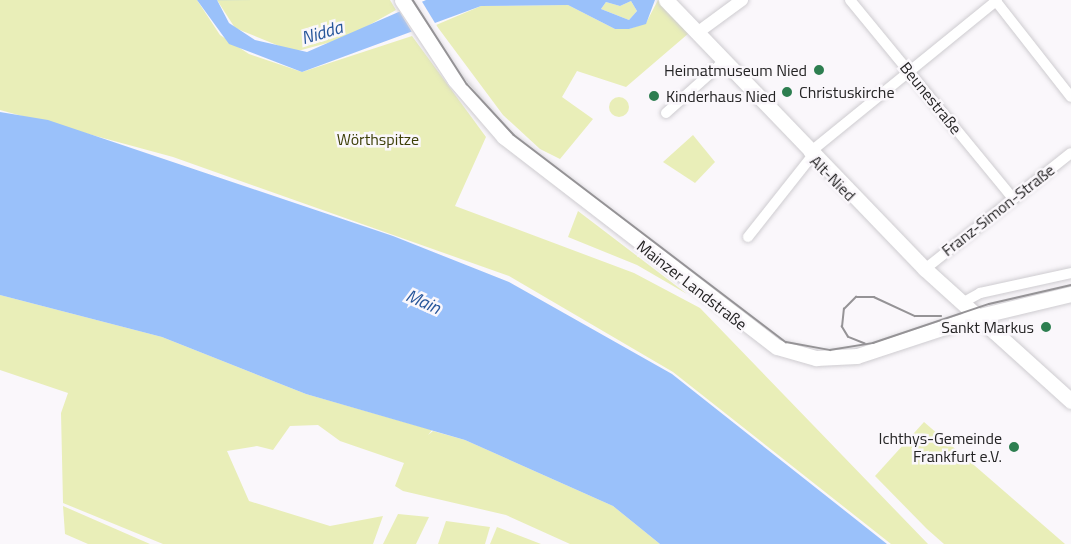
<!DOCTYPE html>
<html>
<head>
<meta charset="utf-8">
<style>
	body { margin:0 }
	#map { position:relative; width:1071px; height:544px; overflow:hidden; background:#faf7fb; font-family:"Titillium Web",sans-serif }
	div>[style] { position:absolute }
	.green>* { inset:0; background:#e9eeb8 }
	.round { border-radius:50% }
	.water>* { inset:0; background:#9ac1fa }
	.pier>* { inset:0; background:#faf7fb }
	.roads { filter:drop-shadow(0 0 2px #ceccd0) drop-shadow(0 0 2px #ceccd0) }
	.minor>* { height:10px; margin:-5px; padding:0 5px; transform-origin:5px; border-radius:5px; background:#fff }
	.tertiary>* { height:12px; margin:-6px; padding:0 6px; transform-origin:6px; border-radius:6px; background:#fff }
	.secondary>* { height:15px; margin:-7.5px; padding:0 7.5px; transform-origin:7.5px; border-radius:7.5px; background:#fff }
	.tram>* { height:1.5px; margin:-0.75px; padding:0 0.75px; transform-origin:0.75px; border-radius:0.75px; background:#959396 }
	.dots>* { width:16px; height:16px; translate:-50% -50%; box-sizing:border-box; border:3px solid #faf7fb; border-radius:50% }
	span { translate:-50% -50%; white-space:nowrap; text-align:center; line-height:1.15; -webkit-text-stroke:5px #faf7fb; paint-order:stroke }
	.poi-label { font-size:16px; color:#252425 }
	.right { translate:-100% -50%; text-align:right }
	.left { translate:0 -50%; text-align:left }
	.street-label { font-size:16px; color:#252425 }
	.park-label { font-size:16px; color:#3d3f08 }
	.water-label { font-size:18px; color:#27569a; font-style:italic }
</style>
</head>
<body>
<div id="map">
	<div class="green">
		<div style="clip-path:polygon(0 0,197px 0,220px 35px,249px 54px,302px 72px,412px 36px,486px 137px,455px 206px,634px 273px,700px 308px,928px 544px,891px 544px,673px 372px,509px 276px,173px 157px,0 110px)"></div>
		<div style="clip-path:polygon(217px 0,390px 0,396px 10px,346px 38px,294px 52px,235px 28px)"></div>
		<div style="clip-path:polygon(658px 0,689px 33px,626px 87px,577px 71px,562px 97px,593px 119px,560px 159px,540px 149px,503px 115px,436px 25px,481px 6px,568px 5px,615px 29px,629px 29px,646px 23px)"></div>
		<div style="clip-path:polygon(631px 1px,637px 11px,629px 20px,601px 9px,606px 2px,620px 6px)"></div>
		<div class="round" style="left:609px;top:97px;width:20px;height:20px"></div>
		<div style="clip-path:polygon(693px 135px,715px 162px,695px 183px,663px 162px)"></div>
		<div style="clip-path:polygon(578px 211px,687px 294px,637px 265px,568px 237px)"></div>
		<div style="clip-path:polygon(0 295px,162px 337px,306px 394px,432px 430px,428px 435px,433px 431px,465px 440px,613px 506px,660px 544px,570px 544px,506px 515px,403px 491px,395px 486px,404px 463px,340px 441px,318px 425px,290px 426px,273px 450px,257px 446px,227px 451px,249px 501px,330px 526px,383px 516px,373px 544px,163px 544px,63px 503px,61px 413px,68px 393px,0 370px)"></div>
		<div style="clip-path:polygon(924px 422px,982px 472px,1065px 544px,944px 544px,927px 529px,875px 476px)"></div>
		<div style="clip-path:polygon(63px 506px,150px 544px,88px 544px,65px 534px)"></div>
		<div style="clip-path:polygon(398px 514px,429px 517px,416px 544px,383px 544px)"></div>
		<div style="clip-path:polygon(446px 521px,490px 527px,485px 544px,438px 544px)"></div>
		<div style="clip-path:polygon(497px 527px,541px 544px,490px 544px)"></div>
	</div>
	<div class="water">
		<div style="clip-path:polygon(evenodd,197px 0,217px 0,229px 23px,255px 40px,307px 52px,426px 0,655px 0,646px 24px,629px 29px,615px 29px,568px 5px,481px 6px,302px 72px,229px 44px,197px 0,631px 1px,637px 11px,629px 20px,601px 9px,606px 2px,620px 6px,631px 1px)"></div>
		<div style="clip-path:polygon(0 112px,48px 120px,393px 236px,509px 282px,672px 374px,887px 544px,660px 544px,613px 506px,465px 440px,306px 394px,162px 337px,0 295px)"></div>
	</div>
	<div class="pier">
		<div style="clip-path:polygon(421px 0,438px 28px,415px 37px,396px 6px)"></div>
	</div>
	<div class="roads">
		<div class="minor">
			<div style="left:850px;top:0;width:255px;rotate:50.6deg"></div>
			<div style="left:995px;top:0;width:123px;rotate:51.9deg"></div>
			<div style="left:666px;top:113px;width:76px;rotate:-41.8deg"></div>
			<div style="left:809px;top:153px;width:242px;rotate:-39.1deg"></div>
			<div style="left:748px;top:237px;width:103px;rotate:-51.7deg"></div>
			<div style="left:925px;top:269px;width:186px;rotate:-38.5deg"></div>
			<div style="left:962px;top:303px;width:21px;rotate:-29deg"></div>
			<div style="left:980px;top:293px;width:93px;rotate:-12.4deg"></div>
		</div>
		<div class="tertiary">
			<div style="left:697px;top:33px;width:56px;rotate:-36.3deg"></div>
		</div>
		<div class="secondary">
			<div style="left:402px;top:0;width:96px;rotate:56.5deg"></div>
			<div style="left:455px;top:80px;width:75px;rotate:49.3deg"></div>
			<div style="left:504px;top:137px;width:344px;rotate:37.6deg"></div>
			<div style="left:777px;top:347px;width:41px;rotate:15.8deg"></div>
			<div style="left:816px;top:358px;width:41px;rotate:-2.8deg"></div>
			<div style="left:857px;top:356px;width:124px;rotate:-18.3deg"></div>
			<div style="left:975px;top:317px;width:99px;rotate:-13.5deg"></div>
			<div style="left:666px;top:0;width:373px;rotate:46.1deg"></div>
			<div style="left:925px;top:269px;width:197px;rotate:42.1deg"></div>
		</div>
	</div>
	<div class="tram">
		<div style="left:413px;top:0;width:100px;rotate:57.3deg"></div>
		<div style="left:467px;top:84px;width:69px;rotate:47.3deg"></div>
		<div style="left:514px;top:135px;width:342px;rotate:37.3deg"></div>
		<div style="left:786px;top:342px;width:45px;rotate:10.3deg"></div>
		<div style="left:830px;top:350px;width:44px;rotate:-9.2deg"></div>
		<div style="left:873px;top:343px;width:122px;rotate:-18.6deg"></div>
		<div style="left:989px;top:304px;width:84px;rotate:-13deg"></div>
		<div style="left:865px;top:344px;width:18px;rotate:-158deg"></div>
		<div style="left:848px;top:337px;width:12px;rotate:-121deg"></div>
		<div style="left:842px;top:327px;width:18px;rotate:-84deg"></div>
		<div style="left:844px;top:309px;width:17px;rotate:-45deg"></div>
		<div style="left:856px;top:297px;width:18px"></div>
		<div style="left:874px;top:297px;width:45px;rotate:24.9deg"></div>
		<div style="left:915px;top:316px;width:26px"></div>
	</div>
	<div class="dots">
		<div style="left:819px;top:70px;background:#2d7e50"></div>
		<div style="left:787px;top:92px;background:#2d7e50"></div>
		<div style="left:654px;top:96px;background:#2d7e50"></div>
		<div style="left:1046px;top:327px;background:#2d7e50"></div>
		<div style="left:1014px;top:447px;background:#2d7e50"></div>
	</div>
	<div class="poi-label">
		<span class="right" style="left:807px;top:70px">Heimatmuseum Nied</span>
		<span class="left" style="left:799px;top:92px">Christuskirche</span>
		<span class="left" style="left:666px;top:96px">Kinderhaus Nied</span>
		<span class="right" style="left:1034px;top:327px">Sankt Markus</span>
		<span class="right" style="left:1002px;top:447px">Ichthys-Gemeinde<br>Frankfurt e.V.</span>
	</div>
	<div class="street-label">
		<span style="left:931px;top:98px;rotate:51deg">Beunestraße</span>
		<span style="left:833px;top:178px;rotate:45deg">Alt-Nied</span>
		<span style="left:998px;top:210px;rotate:-38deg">Franz-Simon-Straße</span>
		<span style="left:692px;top:285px;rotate:38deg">Mainzer Landstraße</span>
	</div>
	<div class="park-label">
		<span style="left:378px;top:139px">Wörthspitze</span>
	</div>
	<div class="water-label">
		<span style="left:322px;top:33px;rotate:-17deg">Nidda</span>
		<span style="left:423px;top:302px;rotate:24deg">Main</span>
	</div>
</div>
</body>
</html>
